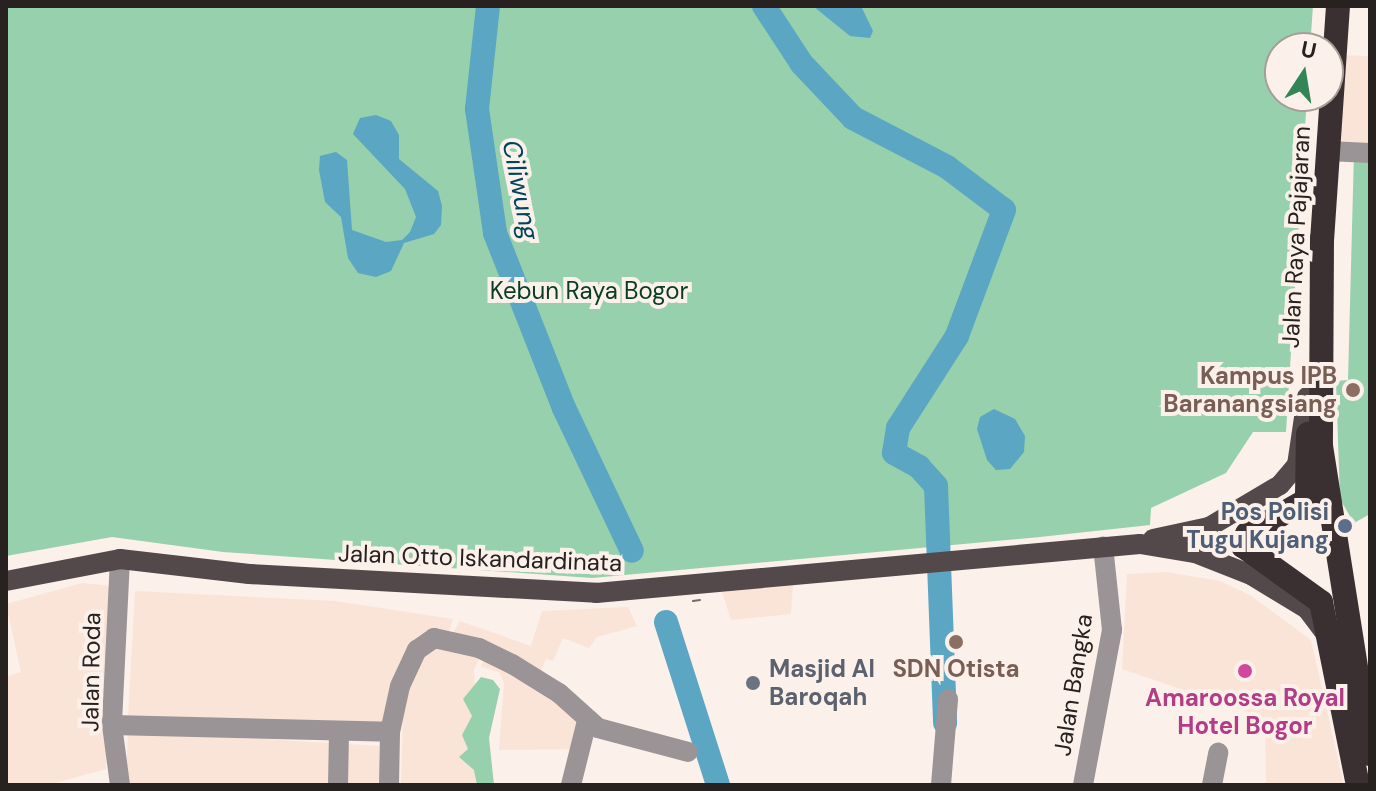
<!DOCTYPE html>
<html>
<head>
<meta charset="utf-8">
<style>
	body { margin:0 }
	#map { position:relative; width:1376px; height:791px; overflow:hidden; background:#fcf0ea; font-family:"DM Sans",sans-serif }
	div>[style] { position:absolute }
	.commercial>* { inset:0; background:#fae4d7 }
	.green>* { inset:0; background:#97d0ac }
	.water>* { inset:0; background:#5aa6c3 }
	.river>* { height:24px; margin:-12px; padding:0 12px; transform-origin:12px; border-radius:12px; background:#5aa6c3 }
	.minor>* { height:20px; margin:-10px; padding:0 10px; transform-origin:10px; border-radius:10px; background:#9a9496 }
	.major>* { height:20px; margin:-10px; padding:0 10px; transform-origin:10px; border-radius:10px; background:#53494b }
	.highway>* { height:24px; margin:-12px; padding:0 12px; transform-origin:12px; border-radius:12px; background:#3a3032 }
	.tram>* { height:2px; margin:-1px; padding:0 1px; transform-origin:1px; border-radius:1px; background:#736c68 }
	.dots>* { width:22px; height:22px; translate:-50% -50%; box-sizing:border-box; border:4px solid #fcf0ea; border-radius:50% }
	span { translate:-50% -50%; white-space:nowrap; text-align:center; line-height:1.15; -webkit-text-stroke:8px #fcf0ea; paint-order:stroke }
	.street-label { font-size:24px; color:#272220 }
	.park-label { font-size:24px; color:#083d23 }
	.education-label { font-size:24px; color:#785e54; font-weight:700 }
	.right { translate:-100% -50%; text-align:right }
	.service-label { font-size:24px; color:#4e5e75; font-weight:700 }
	.worship-label { font-size:24px; color:#5b616d; font-weight:700 }
	.left { translate:0 -50%; text-align:left }
	.hotel-label { font-size:24px; color:#b23c85; font-weight:700 }
	.water-label { font-size:26px; color:#00465b; font-style:italic }
	.frame { position:absolute; inset:0; border:8px solid #272220; pointer-events:none }
	.north { position:absolute; left:1264px; top:32px; width:80px; height:80px; box-sizing:border-box; background:#fcf0ea; border:2px solid #a79e99; border-radius:50%; rotate:12deg; font-size:22px; font-weight:700; line-height:32px; text-align:center; color:#272220 }
	.north::after { content:''; display:block; margin:auto; width:28px; height:36px; background:#328557; clip-path:polygon(50% 0,100% 100%,50% 72%,0 100%) }
</style>
</head>
<body>
<div id="map">
	<div class="commercial">
		<div style="clip-path:polygon(1334px 55px,1370px 56px,1370px 153px,1328px 151px)"></div>
		<div style="clip-path:polygon(1166px 572px,1220px 581px,1250px 595px,1311px 640px,1344px 785px,1266px 785px,1265px 718px,1122px 669px,1127px 574px)"></div>
		<div style="clip-path:polygon(82px 583px,112px 586px,106px 769px,48px 785px,6px 785px,6px 677px,21px 672px,6px 604px)"></div>
		<div style="clip-path:polygon(793px 584px,791px 614px,731px 620px,722px 592px)"></div>
		<div style="clip-path:polygon(135px 591px,335px 601px,453px 619px,448px 634px,426px 631px,402px 674px,389px 727px,128px 717px)"></div>
		<div style="clip-path:polygon(628px 607px,637px 626px,597px 637px,589px 648px,563px 638px,553px 661px,546px 659px,538px 677px,450px 638px,460px 621px,531px 646px,542px 611px)"></div>
		<div style="clip-path:polygon(427px 646px,481px 654px,474px 670px,481px 785px,401px 785px,403px 709px,412px 672px)"></div>
		<div style="clip-path:polygon(485px 654px,543px 691px,585px 728px,581px 749px,499px 750px,504px 683px,499px 672px,481px 667px)"></div>
		<div style="clip-path:polygon(128px 731px,379px 746px,380px 785px,126px 785px)"></div>
	</div>
	<div class="green">
		<div style="clip-path:polygon(6px 6px,1313px 6px,1310px 48px,1280px 48px,1280px 96px,1307px 96px,1286px 432px,1253px 432px,1226px 473px,1151px 508px,1150px 525px,1040px 537px,592px 578px,223px 552px,112px 537px,6px 556px)"></div>
		<div style="clip-path:polygon(1354px 152px,1370px 153px,1370px 514px,1354px 523px,1340px 499px,1336px 381px,1348px 380px)"></div>
		<div style="clip-path:polygon(481px 677px,493px 680px,500px 689px,489px 738px,494px 785px,477px 785px,474px 770px,459px 757px,468px 749px,462px 735px,472px 716px,463px 699px)"></div>
	</div>
	<div class="water">
		<div style="clip-path:polygon(813px 6px,861px 6px,873px 31px,870px 38px,850px 36px)"></div>
		<div style="clip-path:polygon(376px 115px,391px 121px,399px 135px,399px 159px,438px 191px,442px 206px,441px 225px,434px 234px,404px 243px,391px 271px,376px 277px,358px 273px,348px 258px,341px 217px,325px 202px,319px 170px,320px 156px,336px 152px,347px 160px,352px 230px,386px 242px,402px 240px,410px 232px,416px 217px,405px 189px,353px 134px,360px 118px)"></div>
		<div style="clip-path:polygon(994px 409px,1015px 419px,1025px 436px,1024px 452px,1010px 469px,996px 470px,987px 460px,977px 429px,980px 417px)"></div>
	</div>
	<div class="river">
		<div style="left:488px;top:6px;width:104px;rotate:96.1deg"></div>
		<div style="left:477px;top:109px;width:125px;rotate:81.7deg"></div>
		<div style="left:495px;top:233px;width:188px;rotate:68.5deg"></div>
		<div style="left:564px;top:408px;width:158px;rotate:64.6deg"></div>
		<div style="left:764px;top:6px;width:69px;rotate:56.8deg"></div>
		<div style="left:802px;top:64px;width:74px;rotate:46.6deg"></div>
		<div style="left:853px;top:118px;width:106px;rotate:27.5deg"></div>
		<div style="left:947px;top:167px;width:71px;rotate:37deg"></div>
		<div style="left:1004px;top:210px;width:134px;rotate:110.5deg"></div>
		<div style="left:957px;top:336px;width:109px;rotate:122.7deg"></div>
		<div style="left:898px;top:428px;width:25px;rotate:99deg"></div>
		<div style="left:894px;top:453px;width:29px;rotate:29deg"></div>
		<div style="left:919px;top:467px;width:25px;rotate:48deg"></div>
		<div style="left:936px;top:486px;width:237px;rotate:87.8deg"></div>
		<div style="left:666px;top:622px;width:171px;rotate:72.3deg"></div>
	</div>
	<div class="minor">
		<div style="left:1328px;top:151px;width:42px;rotate:2.7deg"></div>
		<div style="left:120px;top:559px;width:166px;rotate:92.8deg"></div>
		<div style="left:112px;top:725px;width:61px;rotate:82.4deg"></div>
		<div style="left:112px;top:725px;width:278px;rotate:1.4deg"></div>
		<div style="left:338px;top:785px;width:53px;rotate:-88.9deg"></div>
		<div style="left:389px;top:785px;width:53px;rotate:-88.9deg"></div>
		<div style="left:390px;top:732px;width:47px;rotate:-77.7deg"></div>
		<div style="left:400px;top:686px;width:40px;rotate:-65deg"></div>
		<div style="left:417px;top:650px;width:21px;rotate:-35deg"></div>
		<div style="left:434px;top:638px;width:46px;rotate:12.5deg"></div>
		<div style="left:479px;top:648px;width:37px;rotate:26deg"></div>
		<div style="left:512px;top:664px;width:55px;rotate:31.7deg"></div>
		<div style="left:559px;top:693px;width:52px;rotate:41.9deg"></div>
		<div style="left:598px;top:728px;width:93px;rotate:14.9deg"></div>
		<div style="left:571px;top:785px;width:66px;rotate:-76deg"></div>
		<div style="left:941px;top:785px;width:86px;rotate:-85.3deg"></div>
		<div style="left:1083px;top:785px;width:158px;rotate:-79.4deg"></div>
		<div style="left:1112px;top:630px;width:84px;rotate:-96.1deg"></div>
		<div style="left:1212px;top:785px;width:33px;rotate:-79deg"></div>
	</div>
	<div class="major">
		<div style="left:1153px;top:539px;width:57px;rotate:-12.1deg"></div>
		<div style="left:1209px;top:527px;width:82px;rotate:-30.6deg"></div>
		<div style="left:1280px;top:485px;width:26px;rotate:-50deg"></div>
		<div style="left:1297px;top:465px;width:69px;rotate:-81.6deg"></div>
		<div style="left:6px;top:581px;width:116px;rotate:-10.9deg"></div>
		<div style="left:120px;top:559px;width:130px;rotate:6.6deg"></div>
		<div style="left:249px;top:574px;width:348px;rotate:3.1deg"></div>
		<div style="left:596px;top:593px;width:546px;rotate:-5.15deg"></div>
		<div style="left:1140px;top:544px;width:56px;rotate:9.3deg"></div>
		<div style="left:1195px;top:553px;width:60px;rotate:21.4deg"></div>
		<div style="left:1251px;top:575px;width:66px;rotate:31.3deg"></div>
		<div style="left:1307px;top:609px;width:31px;rotate:53deg"></div>
	</div>
	<div class="highway">
		<div style="left:1338px;top:6px;width:233px;rotate:93.9deg"></div>
		<div style="left:1322px;top:238px;width:208px;rotate:90.3deg"></div>
		<div style="left:1321px;top:446px;width:312px;rotate:81deg"></div>
		<div style="left:1321px;top:492px;width:85px;rotate:150.4deg"></div>
		<div style="left:1247px;top:534px;width:13px;rotate:108deg"></div>
		<div style="left:1243px;top:546px;width:96px;rotate:35.7deg"></div>
		<div style="left:1321px;top:602px;width:187px;rotate:78.6deg"></div>
		<div style="left:1307px;top:496px;width:62px;rotate:-89.1deg"></div>
	</div>
	<div class="tram">
		<div style="left:693px;top:601px;width:7px;rotate:-8deg"></div>
	</div>
	<div class="dots">
		<div style="left:1353px;top:390px;background:#8d6e63"></div>
		<div style="left:1345px;top:526px;background:#5c6f8a"></div>
		<div style="left:956px;top:642px;background:#8d6e63"></div>
		<div style="left:1245px;top:671px;background:#d1479c"></div>
		<div style="left:753px;top:683px;background:#6b7280"></div>
	</div>
	<div class="street-label">
		<span style="left:1296px;top:237px;rotate:-87deg">Jalan Raya Pajajaran</span>
		<span style="left:480px;top:558px;rotate:2deg">Jalan Otto Iskandardinata</span>
		<span style="left:91px;top:672px;rotate:-89deg">Jalan Roda</span>
		<span style="left:1073px;top:685px;rotate:-81deg">Jalan Bangka</span>
	</div>
	<div class="park-label">
		<span style="left:589px;top:291px">Kebun Raya Bogor</span>
	</div>
	<div class="education-label">
		<span class="right" style="left:1337px;top:390px">Kampus IPB<br>Baranangsiang</span>
		<span style="left:956px;top:669px">SDN Otista</span>
	</div>
	<div class="service-label">
		<span class="right" style="left:1329px;top:526px">Pos Polisi<br>Tugu Kujang</span>
	</div>
	<div class="worship-label">
		<span class="left" style="left:769px;top:683px">Masjid Al<br>Baroqah</span>
	</div>
	<div class="hotel-label">
		<span style="left:1245px;top:712px">Amaroossa Royal<br>Hotel Bogor</span>
	</div>
	<div class="water-label">
		<span style="left:520px;top:190px;rotate:79deg">Ciliwung</span>
	</div>
	<div class="frame"></div>
	<div class="north">U</div>
</div>
</body>
</html>
